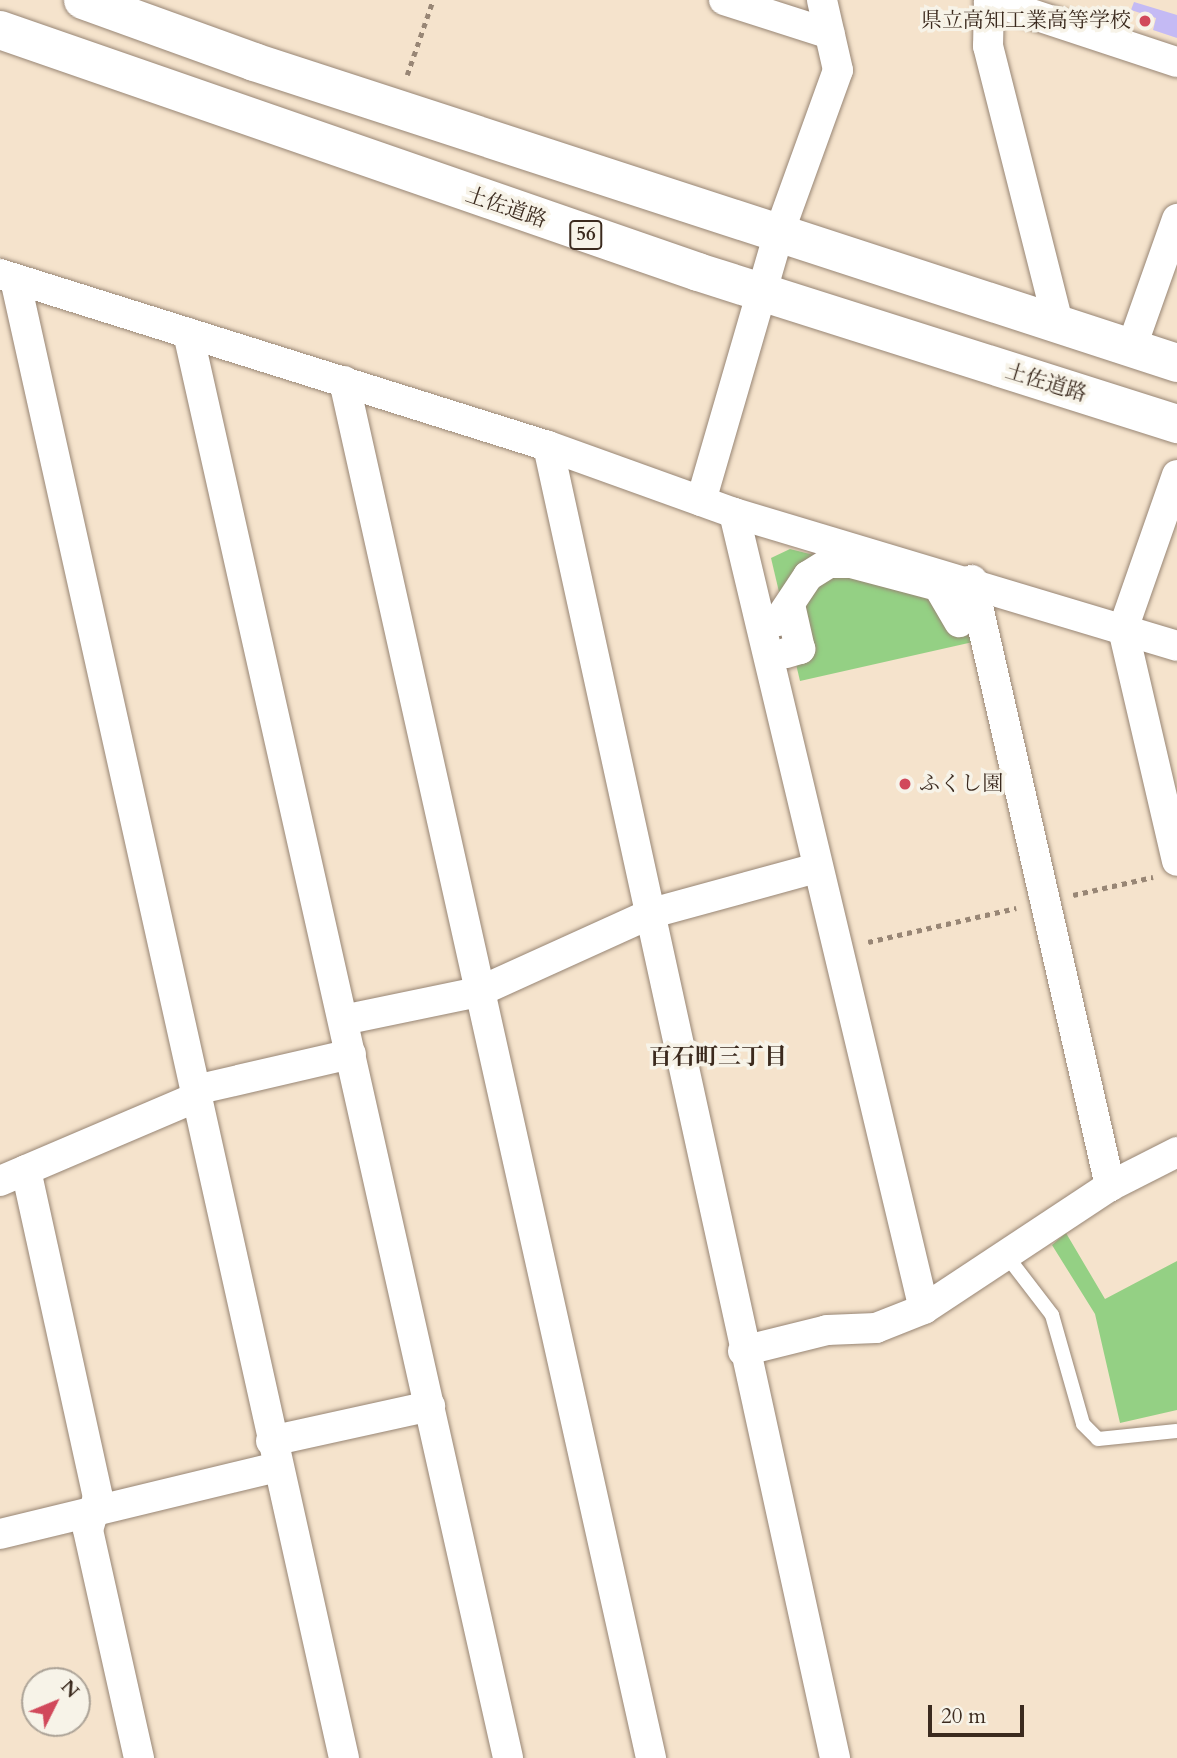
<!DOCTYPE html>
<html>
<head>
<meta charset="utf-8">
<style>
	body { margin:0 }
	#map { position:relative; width:1177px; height:1758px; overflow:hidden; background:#f5e3cc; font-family:Cardo,"Noto Serif JP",serif }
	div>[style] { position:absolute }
	.green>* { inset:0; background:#94d084 }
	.building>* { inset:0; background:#c4baf4 }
	.path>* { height:4.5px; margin-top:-2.25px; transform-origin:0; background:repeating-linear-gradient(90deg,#988675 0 5px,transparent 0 10px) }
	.roads { filter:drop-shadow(0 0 2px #988675) drop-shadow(0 0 2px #988675) }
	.lane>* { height:14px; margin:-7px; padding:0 7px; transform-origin:7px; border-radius:7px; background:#fff }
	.street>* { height:30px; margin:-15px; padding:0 15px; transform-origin:15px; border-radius:15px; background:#fff }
	.highway>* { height:38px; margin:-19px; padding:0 19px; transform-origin:19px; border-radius:19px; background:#fff }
	.dots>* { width:19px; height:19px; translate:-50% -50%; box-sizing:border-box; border:4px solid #f7f3e8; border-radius:50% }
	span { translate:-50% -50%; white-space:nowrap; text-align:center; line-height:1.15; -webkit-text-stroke:7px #f7f3e8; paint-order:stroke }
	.shield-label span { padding:2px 5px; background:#f7f3e8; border:2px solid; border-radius:5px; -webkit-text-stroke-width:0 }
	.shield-label { font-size:19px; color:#3b2a1e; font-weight:700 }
	.poi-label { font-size:21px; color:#3b2a1e }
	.right { translate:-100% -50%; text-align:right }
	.left { translate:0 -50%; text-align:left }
	.street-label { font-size:21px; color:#3b2a1e }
	.neighbourhood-label { font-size:23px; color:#3b2a1e; font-weight:700 }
	.north { position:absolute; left:21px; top:1667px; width:70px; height:70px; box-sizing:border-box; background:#f7f3e8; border:2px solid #aca397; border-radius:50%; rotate:47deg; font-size:19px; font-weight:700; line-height:28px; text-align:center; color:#3b2a1e }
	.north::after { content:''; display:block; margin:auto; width:24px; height:32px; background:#d1495b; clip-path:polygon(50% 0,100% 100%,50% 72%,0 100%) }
	.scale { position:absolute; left:928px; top:1705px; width:96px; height:32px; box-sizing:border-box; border:4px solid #3b2a1e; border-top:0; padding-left:9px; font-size:21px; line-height:24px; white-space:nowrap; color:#3b2a1e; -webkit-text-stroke:5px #f7f3e8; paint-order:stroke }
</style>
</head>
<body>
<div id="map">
	<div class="green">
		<div style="clip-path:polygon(790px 549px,950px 589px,973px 642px,800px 681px,771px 558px)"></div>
		<div style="clip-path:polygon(1066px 1233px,1105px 1299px,1177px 1261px,1177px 1410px,1120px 1423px,1095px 1314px,1052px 1245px)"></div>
	</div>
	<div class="building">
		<div style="clip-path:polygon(1134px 2px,1177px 15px,1177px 38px,1153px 30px,1156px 18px,1131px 10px)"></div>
	</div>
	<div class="path">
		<div style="left:407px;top:75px;width:79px;rotate:-70.9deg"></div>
		<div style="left:1073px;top:895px;width:82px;rotate:-12.7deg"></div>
		<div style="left:868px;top:942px;width:152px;rotate:-12.9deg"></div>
	</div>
	<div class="roads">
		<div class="lane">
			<div style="left:1006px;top:1255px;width:76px;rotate:52.5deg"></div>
			<div style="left:1052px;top:1315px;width:113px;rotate:74.1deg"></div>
			<div style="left:1083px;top:1424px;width:21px;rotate:45deg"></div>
			<div style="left:1098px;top:1439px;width:79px;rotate:-5.8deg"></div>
		</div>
		<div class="street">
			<div style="left:724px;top:0;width:111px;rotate:17.8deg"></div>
			<div style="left:989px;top:0;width:46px;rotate:91.2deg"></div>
			<div style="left:988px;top:46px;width:289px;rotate:75.8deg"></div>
			<div style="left:989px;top:0;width:198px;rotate:18.3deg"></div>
			<div style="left:0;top:274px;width:574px;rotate:17.43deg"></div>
			<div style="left:548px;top:446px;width:198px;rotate:19.8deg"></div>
			<div style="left:734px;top:513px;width:463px;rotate:16.7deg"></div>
			<div style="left:15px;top:279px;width:1515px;rotate:77.46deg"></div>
			<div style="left:188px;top:333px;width:1460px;rotate:77.34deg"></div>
			<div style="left:1131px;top:349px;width:138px;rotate:-70.5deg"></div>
			<div style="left:344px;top:381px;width:1411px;rotate:77.43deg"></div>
			<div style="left:548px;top:446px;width:1343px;rotate:77.66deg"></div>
			<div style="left:1177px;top:475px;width:163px;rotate:109.3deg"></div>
			<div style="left:1123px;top:629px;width:238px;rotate:76.9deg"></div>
			<div style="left:701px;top:501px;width:279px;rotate:-73.8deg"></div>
			<div style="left:779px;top:233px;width:173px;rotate:-70.1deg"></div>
			<div style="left:838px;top:70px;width:72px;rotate:-102.9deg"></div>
			<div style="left:734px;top:513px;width:818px;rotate:76.58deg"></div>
			<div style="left:972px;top:580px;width:622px;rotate:77.17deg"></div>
			<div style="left:778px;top:621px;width:54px;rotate:-56.3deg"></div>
			<div style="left:808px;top:576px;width:25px;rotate:-32deg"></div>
			<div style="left:829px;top:563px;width:22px"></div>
			<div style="left:851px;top:563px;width:90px;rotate:14.8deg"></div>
			<div style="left:938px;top:586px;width:42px;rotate:59.7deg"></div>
			<div style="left:786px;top:653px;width:15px;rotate:-16deg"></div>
			<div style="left:800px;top:649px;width:41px;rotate:-102.7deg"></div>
			<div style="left:343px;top:1020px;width:138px;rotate:-11.7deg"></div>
			<div style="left:478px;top:992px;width:191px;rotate:-24.4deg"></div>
			<div style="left:652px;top:913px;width:170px;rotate:-15.3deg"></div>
			<div style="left:195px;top:1090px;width:160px;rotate:-13deg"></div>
			<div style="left:26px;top:1170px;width:335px;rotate:77.6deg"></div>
			<div style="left:98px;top:1497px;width:34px;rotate:107deg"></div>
			<div style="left:88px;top:1530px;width:234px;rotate:77.4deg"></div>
			<div style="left:0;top:1181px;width:214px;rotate:-23.1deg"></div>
			<div style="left:743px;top:1351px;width:87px;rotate:-14deg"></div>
			<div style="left:827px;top:1330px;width:49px;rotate:-2.3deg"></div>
			<div style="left:876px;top:1328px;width:52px;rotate:-21.6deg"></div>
			<div style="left:924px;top:1309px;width:223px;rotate:-33.5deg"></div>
			<div style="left:1110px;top:1186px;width:75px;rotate:-26.9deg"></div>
			<div style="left:271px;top:1441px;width:163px;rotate:-12.4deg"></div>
			<div style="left:0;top:1534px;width:284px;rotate:-13.6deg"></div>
		</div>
		<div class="highway">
			<div style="left:83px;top:0;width:182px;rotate:19.9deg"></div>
			<div style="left:254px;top:62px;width:971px;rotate:18.06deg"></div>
			<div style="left:0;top:30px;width:739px;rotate:19.12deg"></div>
			<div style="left:698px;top:272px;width:503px;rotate:17.61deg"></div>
		</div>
	</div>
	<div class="dots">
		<div style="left:1145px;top:21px;background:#d1495b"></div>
		<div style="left:905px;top:784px;background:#d1495b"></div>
	</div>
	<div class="shield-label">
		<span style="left:586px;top:235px">56</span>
	</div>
	<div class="poi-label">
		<span class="right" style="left:1131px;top:21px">県立高知工業高等学校</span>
		<span class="left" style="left:919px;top:784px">ふくし園</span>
	</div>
	<div class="street-label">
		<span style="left:506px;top:208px;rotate:19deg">土佐道路</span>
		<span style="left:1046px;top:383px;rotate:17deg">土佐道路</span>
	</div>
	<div class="neighbourhood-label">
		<span style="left:718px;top:1057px">百石町三丁目</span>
	</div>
	<div class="north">N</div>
	<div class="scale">20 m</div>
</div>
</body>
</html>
